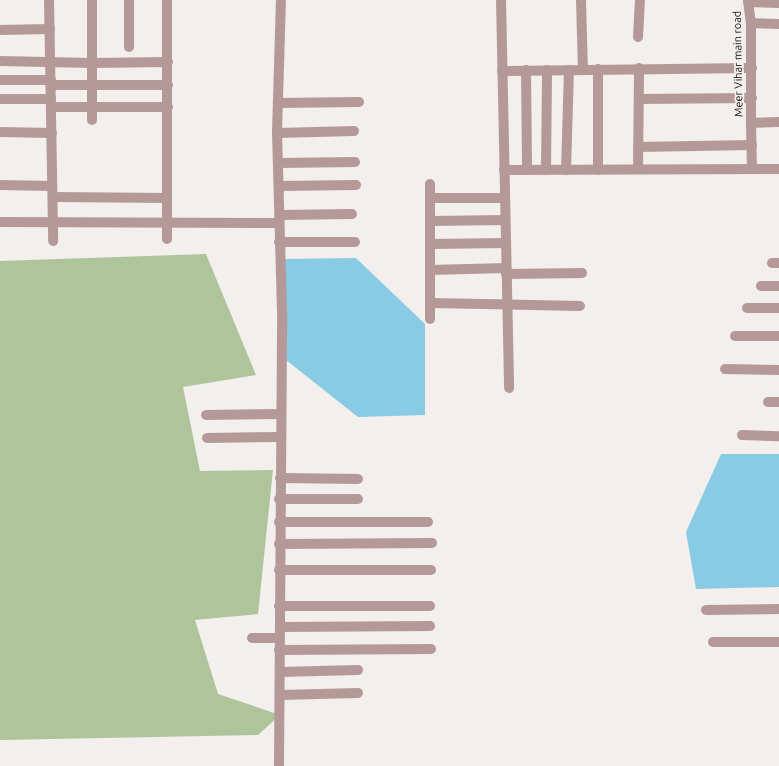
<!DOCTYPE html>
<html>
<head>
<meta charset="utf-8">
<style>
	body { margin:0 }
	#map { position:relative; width:779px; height:766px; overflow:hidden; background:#f2efec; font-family:Ubuntu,sans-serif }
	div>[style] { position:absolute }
	.green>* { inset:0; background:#aec59c }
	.water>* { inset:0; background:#89cae4 }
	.minor>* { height:10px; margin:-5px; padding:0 5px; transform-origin:5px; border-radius:5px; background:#b59999 }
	span { translate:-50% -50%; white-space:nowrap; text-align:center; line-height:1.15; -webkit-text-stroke:4px #f2efec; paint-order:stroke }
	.street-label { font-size:11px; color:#181716 }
</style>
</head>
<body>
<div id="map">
	<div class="green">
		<div style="clip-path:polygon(206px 254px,256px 375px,183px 387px,200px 471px,273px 470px,258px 614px,195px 620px,218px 694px,280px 715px,258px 735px,0 740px,0 261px)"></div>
	</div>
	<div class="water">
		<div style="clip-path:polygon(356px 258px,425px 324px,425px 415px,358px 417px,286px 360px,285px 259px)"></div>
		<div style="clip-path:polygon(721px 454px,779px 454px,779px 587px,696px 589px,686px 532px)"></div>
	</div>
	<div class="minor">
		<div style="left:49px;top:0;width:241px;rotate:89deg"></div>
		<div style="left:129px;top:0;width:47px;rotate:90deg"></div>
		<div style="left:501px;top:0;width:388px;rotate:88.8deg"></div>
		<div style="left:581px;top:0;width:70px;rotate:88.4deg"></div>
		<div style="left:748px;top:0;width:23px;rotate:83deg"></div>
		<div style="left:751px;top:23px;width:100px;rotate:90deg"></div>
		<div style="left:751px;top:123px;width:28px;rotate:-2deg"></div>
		<div style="left:748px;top:2px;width:31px;rotate:2deg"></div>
		<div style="left:751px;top:23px;width:28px;rotate:2deg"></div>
		<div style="left:0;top:30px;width:50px;rotate:-1.1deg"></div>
		<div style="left:638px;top:37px;width:37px;rotate:-87deg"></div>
		<div style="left:0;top:61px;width:92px;rotate:1.2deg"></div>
		<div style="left:92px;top:63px;width:76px;rotate:-0.8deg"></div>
		<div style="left:598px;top:69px;width:101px;rotate:90deg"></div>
		<div style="left:526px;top:70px;width:100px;rotate:89.4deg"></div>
		<div style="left:502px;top:71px;width:250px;rotate:-0.7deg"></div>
		<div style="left:0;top:80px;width:51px"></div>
		<div style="left:51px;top:85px;width:117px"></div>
		<div style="left:0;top:99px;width:51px"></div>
		<div style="left:639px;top:99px;width:113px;rotate:-0.5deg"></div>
		<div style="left:278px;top:103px;width:81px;rotate:-0.7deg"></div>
		<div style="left:51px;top:107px;width:117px"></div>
		<div style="left:92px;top:120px;width:120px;rotate:-90deg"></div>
		<div style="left:751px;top:123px;width:46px;rotate:88.8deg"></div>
		<div style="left:0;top:132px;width:52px;rotate:1.1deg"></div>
		<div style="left:277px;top:133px;width:77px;rotate:-1.5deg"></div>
		<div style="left:638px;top:147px;width:114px;rotate:-1deg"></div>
		<div style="left:278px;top:163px;width:77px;rotate:-0.7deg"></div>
		<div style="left:638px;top:169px;width:101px;rotate:-89.4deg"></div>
		<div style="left:504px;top:170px;width:275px;rotate:-0.2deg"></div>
		<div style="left:546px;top:170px;width:100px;rotate:-89.4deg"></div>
		<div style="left:566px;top:170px;width:100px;rotate:-88.3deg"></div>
		<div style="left:430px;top:184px;width:135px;rotate:90deg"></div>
		<div style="left:0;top:185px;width:52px;rotate:1.1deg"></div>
		<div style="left:279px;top:186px;width:77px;rotate:-0.7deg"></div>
		<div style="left:53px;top:197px;width:114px;rotate:0.5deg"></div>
		<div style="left:431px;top:198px;width:74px"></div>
		<div style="left:280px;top:215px;width:72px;rotate:-0.8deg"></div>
		<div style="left:431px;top:221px;width:74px;rotate:-0.8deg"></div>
		<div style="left:0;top:222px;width:279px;rotate:0.2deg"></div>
		<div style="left:167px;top:239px;width:239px;rotate:-90deg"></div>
		<div style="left:279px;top:242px;width:76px"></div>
		<div style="left:430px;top:244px;width:76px;rotate:-0.8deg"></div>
		<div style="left:772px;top:263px;width:7px"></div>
		<div style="left:430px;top:270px;width:76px;rotate:-1.5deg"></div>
		<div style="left:506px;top:274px;width:76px;rotate:-0.8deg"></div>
		<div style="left:761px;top:286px;width:18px"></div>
		<div style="left:430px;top:303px;width:150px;rotate:1.1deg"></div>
		<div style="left:747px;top:308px;width:32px"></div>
		<div style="left:735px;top:336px;width:44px"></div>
		<div style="left:725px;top:369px;width:54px;rotate:1.1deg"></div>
		<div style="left:768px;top:402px;width:11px"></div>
		<div style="left:206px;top:415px;width:74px;rotate:-0.8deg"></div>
		<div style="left:742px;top:435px;width:37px;rotate:2deg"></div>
		<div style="left:207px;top:438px;width:73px;rotate:-0.8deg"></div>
		<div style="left:280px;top:478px;width:78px;rotate:0.7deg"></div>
		<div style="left:279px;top:499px;width:79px"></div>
		<div style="left:279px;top:522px;width:149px"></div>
		<div style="left:279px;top:544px;width:153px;rotate:-0.4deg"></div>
		<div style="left:279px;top:570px;width:152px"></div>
		<div style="left:279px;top:606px;width:151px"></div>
		<div style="left:706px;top:610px;width:73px;rotate:-0.8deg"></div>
		<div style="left:280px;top:627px;width:150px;rotate:-0.4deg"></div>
		<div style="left:252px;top:638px;width:27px"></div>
		<div style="left:713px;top:642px;width:66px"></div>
		<div style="left:279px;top:650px;width:152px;rotate:-0.4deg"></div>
		<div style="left:280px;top:672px;width:78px;rotate:-1.5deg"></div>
		<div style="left:280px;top:695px;width:78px;rotate:-1.5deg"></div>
		<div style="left:279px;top:766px;width:455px;rotate:-89.6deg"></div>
		<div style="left:282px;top:311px;width:178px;rotate:-91.6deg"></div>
		<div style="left:277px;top:133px;width:133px;rotate:-88.3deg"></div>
	</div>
	<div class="street-label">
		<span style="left:738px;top:64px;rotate:-91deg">Meer Vihar main road</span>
	</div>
</div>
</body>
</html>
